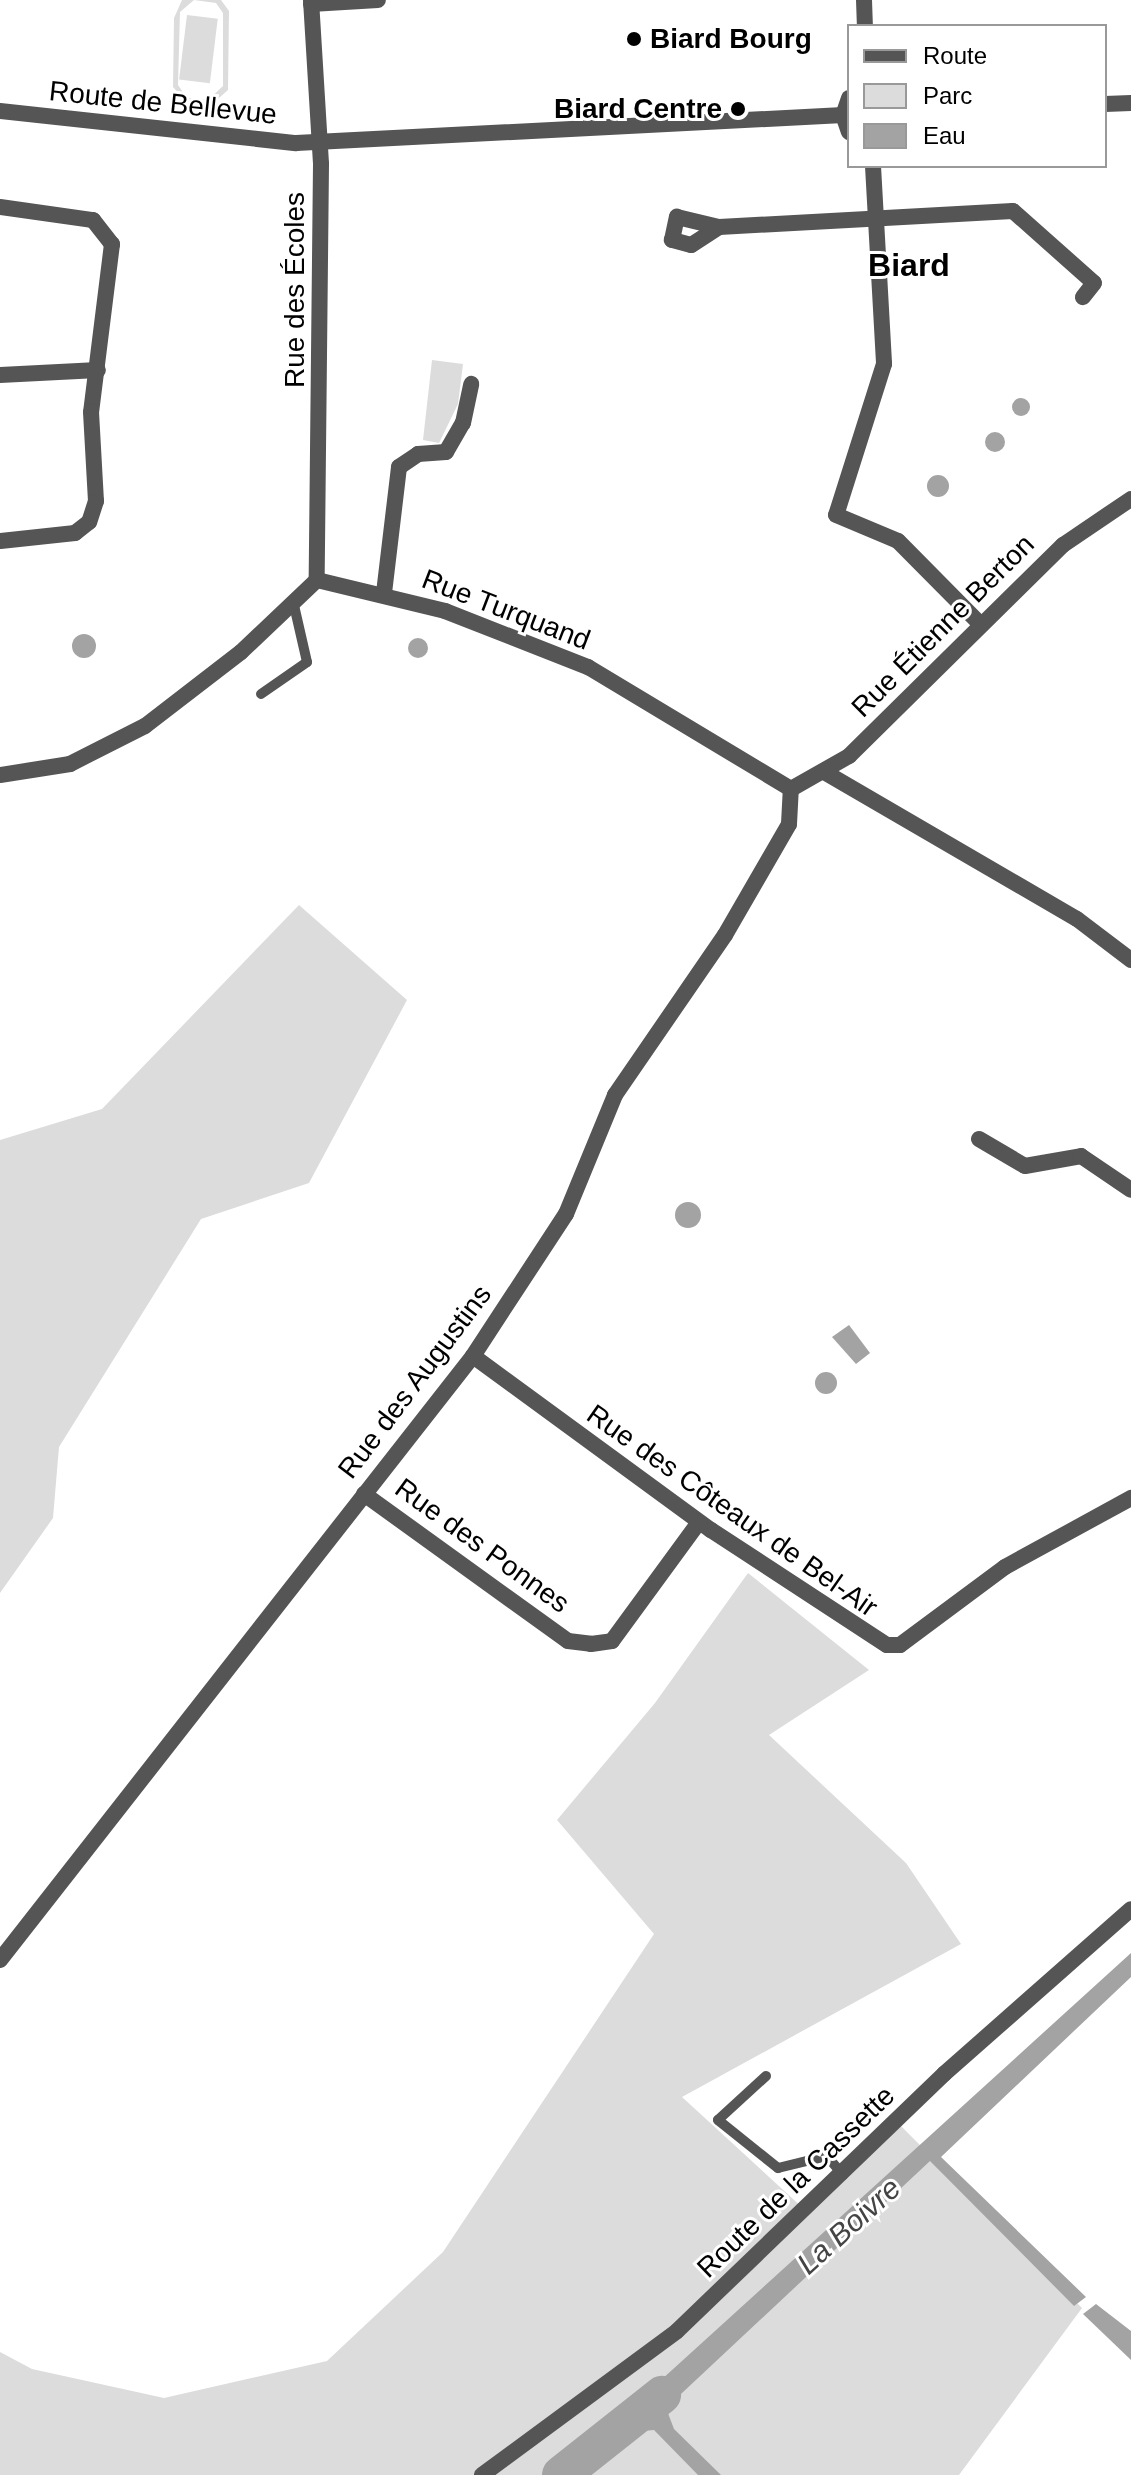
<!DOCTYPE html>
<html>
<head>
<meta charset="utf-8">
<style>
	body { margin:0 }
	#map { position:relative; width:1131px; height:2475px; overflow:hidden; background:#fff; font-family:Arial,sans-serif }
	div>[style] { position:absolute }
	.green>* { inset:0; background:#dcdcdc; transform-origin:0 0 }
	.water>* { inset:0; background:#a3a3a3 }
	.round { border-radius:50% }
	.river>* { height:38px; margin:-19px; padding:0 19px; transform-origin:19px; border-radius:19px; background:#a3a3a3 }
	.service>* { height:10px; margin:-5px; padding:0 5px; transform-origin:5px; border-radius:5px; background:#555 }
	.minor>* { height:16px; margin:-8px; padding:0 8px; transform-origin:8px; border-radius:8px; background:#555 }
	.tertiary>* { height:16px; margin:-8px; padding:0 8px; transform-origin:8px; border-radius:8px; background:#555 }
	.dots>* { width:22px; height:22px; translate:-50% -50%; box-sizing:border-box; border:4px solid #fff; border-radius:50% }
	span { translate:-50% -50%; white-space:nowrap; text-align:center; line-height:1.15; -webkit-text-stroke:6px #fff; paint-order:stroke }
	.poi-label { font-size:28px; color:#000; font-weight:700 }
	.left { translate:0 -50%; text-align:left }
	.right { translate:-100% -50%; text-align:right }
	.street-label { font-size:28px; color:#000 }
	.water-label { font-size:30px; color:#444; font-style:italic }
	.quarter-label { font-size:32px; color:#000; font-weight:700 }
	.legend { position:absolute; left:847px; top:24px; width:260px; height:144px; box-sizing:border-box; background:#fff; border:2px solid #999; margin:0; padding:10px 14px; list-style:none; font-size:24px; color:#000 }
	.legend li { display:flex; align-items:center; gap:16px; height:40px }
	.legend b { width:40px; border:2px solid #999 }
</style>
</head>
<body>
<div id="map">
	<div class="green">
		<div style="clip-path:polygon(evenodd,182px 0,221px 0,229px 11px,228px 90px,211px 105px,188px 104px,173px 87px,174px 18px,182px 0,194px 0,216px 3px,223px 13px,223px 86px,208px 100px,187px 98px,178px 85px,180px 12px,194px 0)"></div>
		<div style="left:187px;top:15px;width:31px;height:65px;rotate:7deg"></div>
		<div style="clip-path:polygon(432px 360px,463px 364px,458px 404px,439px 443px,423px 440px)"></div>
		<div style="clip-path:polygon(299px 905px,407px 1000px,309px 1183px,201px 1219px,59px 1447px,53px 1518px,0 1593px,0 1140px,102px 1109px)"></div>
		<div style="clip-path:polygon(748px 1573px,869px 1670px,769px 1735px,906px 1863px,961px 1944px,682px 2097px,805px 2210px,901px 2126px,1082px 2308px,959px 2475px,0 2475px,0 2352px,32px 2369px,164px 2398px,327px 2361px,443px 2252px,654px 1934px,557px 1820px,655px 1703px)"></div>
	</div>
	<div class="water">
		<div class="round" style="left:1012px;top:398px;width:18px;height:18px"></div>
		<div class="round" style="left:985px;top:432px;width:20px;height:20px"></div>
		<div class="round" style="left:927px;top:475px;width:22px;height:22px"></div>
		<div class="round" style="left:72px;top:634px;width:24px;height:24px"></div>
		<div class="round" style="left:408px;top:638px;width:20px;height:20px"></div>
		<div class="round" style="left:675px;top:1202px;width:26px;height:26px"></div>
		<div style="clip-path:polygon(849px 1325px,870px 1353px,856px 1364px,832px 1337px)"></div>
		<div class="round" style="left:815px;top:1372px;width:22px;height:22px"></div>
		<div style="clip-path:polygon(1131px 1953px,1131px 1977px,941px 2157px,1086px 2297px,1074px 2306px,930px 2161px,666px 2408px,674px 2429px,721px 2475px,698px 2475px,654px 2430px,631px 2432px,617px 2420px)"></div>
		<div style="clip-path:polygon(1096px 2304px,1131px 2331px,1131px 2360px,1083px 2314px)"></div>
		<div style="clip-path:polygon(606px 2423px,625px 2438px,591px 2468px,543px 2475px)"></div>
	</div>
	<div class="river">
		<div style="left:561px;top:2475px;width:129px;rotate:-38.4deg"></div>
	</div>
	<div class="service">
		<div style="left:261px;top:694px;width:56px;rotate:-34.8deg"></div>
		<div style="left:307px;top:662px;width:63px;rotate:-102.9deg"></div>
		<div style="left:766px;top:2076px;width:65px;rotate:137.5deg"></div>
		<div style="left:718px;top:2120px;width:77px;rotate:38.7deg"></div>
		<div style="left:778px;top:2168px;width:50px;rotate:-13.8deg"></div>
		<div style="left:827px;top:2156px;width:25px;rotate:50deg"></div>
	</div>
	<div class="minor">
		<div style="left:311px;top:0;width:164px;rotate:86.5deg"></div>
		<div style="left:321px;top:164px;width:416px;rotate:90.6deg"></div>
		<div style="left:864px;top:0;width:26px;rotate:88deg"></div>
		<div style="left:311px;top:4px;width:67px;rotate:-3.4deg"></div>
		<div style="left:873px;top:166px;width:198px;rotate:86.8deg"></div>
		<div style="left:884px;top:364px;width:158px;rotate:107.6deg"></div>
		<div style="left:836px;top:515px;width:67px;rotate:22.8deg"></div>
		<div style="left:898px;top:541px;width:117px;rotate:45.3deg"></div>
		<div style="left:0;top:207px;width:94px;rotate:8deg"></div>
		<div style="left:93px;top:220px;width:31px;rotate:52deg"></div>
		<div style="left:112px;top:244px;width:169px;rotate:97.1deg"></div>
		<div style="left:91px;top:412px;width:89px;rotate:86.8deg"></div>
		<div style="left:96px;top:501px;width:22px;rotate:108deg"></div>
		<div style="left:89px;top:522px;width:18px;rotate:142deg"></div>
		<div style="left:75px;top:533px;width:75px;rotate:173.9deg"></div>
		<div style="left:719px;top:227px;width:33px;rotate:147deg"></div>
		<div style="left:691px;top:245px;width:20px;rotate:-165deg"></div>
		<div style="left:672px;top:240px;width:24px;rotate:-78deg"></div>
		<div style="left:677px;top:217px;width:43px;rotate:13.4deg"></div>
		<div style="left:719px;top:227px;width:294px;rotate:-3.1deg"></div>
		<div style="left:1013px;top:211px;width:108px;rotate:41.6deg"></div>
		<div style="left:1094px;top:283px;width:18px;rotate:128deg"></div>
		<div style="left:0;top:375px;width:98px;rotate:-2.9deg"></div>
		<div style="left:317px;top:580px;width:132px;rotate:13.6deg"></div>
		<div style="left:445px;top:611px;width:154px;rotate:21.4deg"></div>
		<div style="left:588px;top:667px;width:237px;rotate:31deg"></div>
		<div style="left:384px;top:593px;width:127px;rotate:-83.2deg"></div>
		<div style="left:399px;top:467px;width:23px;rotate:-34deg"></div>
		<div style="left:418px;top:454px;width:28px;rotate:-4deg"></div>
		<div style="left:446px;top:452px;width:34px;rotate:-60deg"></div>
		<div style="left:463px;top:423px;width:40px;rotate:-78deg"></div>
		<div style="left:826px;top:773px;width:290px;rotate:30.2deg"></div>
		<div style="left:1077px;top:919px;width:68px;rotate:37.2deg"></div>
		<div style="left:0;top:775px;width:71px;rotate:-8.9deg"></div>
		<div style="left:70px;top:764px;width:84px;rotate:-26.9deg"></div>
		<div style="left:145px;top:726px;width:121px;rotate:-37.6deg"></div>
		<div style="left:241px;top:652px;width:105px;rotate:-43.5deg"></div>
		<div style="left:791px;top:789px;width:67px;rotate:-29.6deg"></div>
		<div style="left:849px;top:756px;width:301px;rotate:-44.6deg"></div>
		<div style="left:1063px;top:545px;width:82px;rotate:-34.1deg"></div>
		<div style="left:979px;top:1139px;width:53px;rotate:30.4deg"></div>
		<div style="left:1025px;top:1166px;width:57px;rotate:-10.1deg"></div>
		<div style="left:1081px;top:1156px;width:60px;rotate:34.2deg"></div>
		<div style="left:473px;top:1356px;width:295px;rotate:36.2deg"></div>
		<div style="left:711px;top:1530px;width:210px;rotate:33.2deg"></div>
		<div style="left:887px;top:1645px;width:13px"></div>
		<div style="left:900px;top:1645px;width:131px;rotate:-36.6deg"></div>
		<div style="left:1005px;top:1567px;width:144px;rotate:-28.7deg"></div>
		<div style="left:364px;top:1494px;width:251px;rotate:35.8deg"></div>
		<div style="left:568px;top:1641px;width:23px;rotate:7deg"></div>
		<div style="left:591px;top:1644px;width:21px;rotate:-8deg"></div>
		<div style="left:612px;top:1641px;width:147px;rotate:-53.8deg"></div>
		<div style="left:0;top:1960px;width:767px;rotate:-51.94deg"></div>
		<div style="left:473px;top:1356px;width:170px;rotate:-56.8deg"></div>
		<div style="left:566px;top:1214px;width:129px;rotate:-67.6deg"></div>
		<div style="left:615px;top:1095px;width:194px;rotate:-55.5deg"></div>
		<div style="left:725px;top:935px;width:128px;rotate:-60deg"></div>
		<div style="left:789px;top:824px;width:35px;rotate:-87deg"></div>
	</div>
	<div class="tertiary">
		<div style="left:849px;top:98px;width:18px;rotate:109deg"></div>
		<div style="left:843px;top:115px;width:18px;rotate:71deg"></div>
		<div style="left:1105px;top:104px;width:26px;rotate:-2deg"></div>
		<div style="left:0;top:111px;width:298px;rotate:6.2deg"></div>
		<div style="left:296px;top:143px;width:548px;rotate:-2.93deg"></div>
		<div style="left:482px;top:2475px;width:242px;rotate:-36.4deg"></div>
		<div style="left:677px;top:2331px;width:371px;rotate:-43.9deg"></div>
		<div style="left:944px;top:2074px;width:249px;rotate:-41.4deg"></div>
	</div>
	<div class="dots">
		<div style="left:634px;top:39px;background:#000"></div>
		<div style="left:738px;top:109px;background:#000"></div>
	</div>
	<div class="poi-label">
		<span class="left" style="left:650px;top:39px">Biard Bourg</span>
		<span class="right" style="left:722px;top:109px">Biard Centre</span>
	</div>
	<div class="street-label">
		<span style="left:163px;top:103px;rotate:6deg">Route de Bellevue</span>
		<span style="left:295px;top:290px;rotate:-90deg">Rue des Écoles</span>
		<span style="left:506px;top:610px;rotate:21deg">Rue Turquand</span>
		<span style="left:943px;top:626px;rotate:-45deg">Rue Étienne Berton</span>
		<span style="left:415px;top:1382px;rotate:-53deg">Rue des Augustins</span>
		<span style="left:732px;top:1511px;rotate:35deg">Rue des Côteaux de Bel-Air</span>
		<span style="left:482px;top:1546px;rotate:36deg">Rue des Ponnes</span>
		<span style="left:796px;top:2182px;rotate:-44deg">Route de la Cassette</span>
	</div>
	<div class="water-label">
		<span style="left:849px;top:2226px;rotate:-42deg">La Boivre</span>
	</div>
	<div class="quarter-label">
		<span style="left:909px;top:265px">Biard</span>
	</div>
	<ul class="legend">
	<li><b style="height:10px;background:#555"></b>Route</li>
	<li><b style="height:22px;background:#dcdcdc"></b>Parc</li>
	<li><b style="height:22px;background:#a3a3a3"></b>Eau</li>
	</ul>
</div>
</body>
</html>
